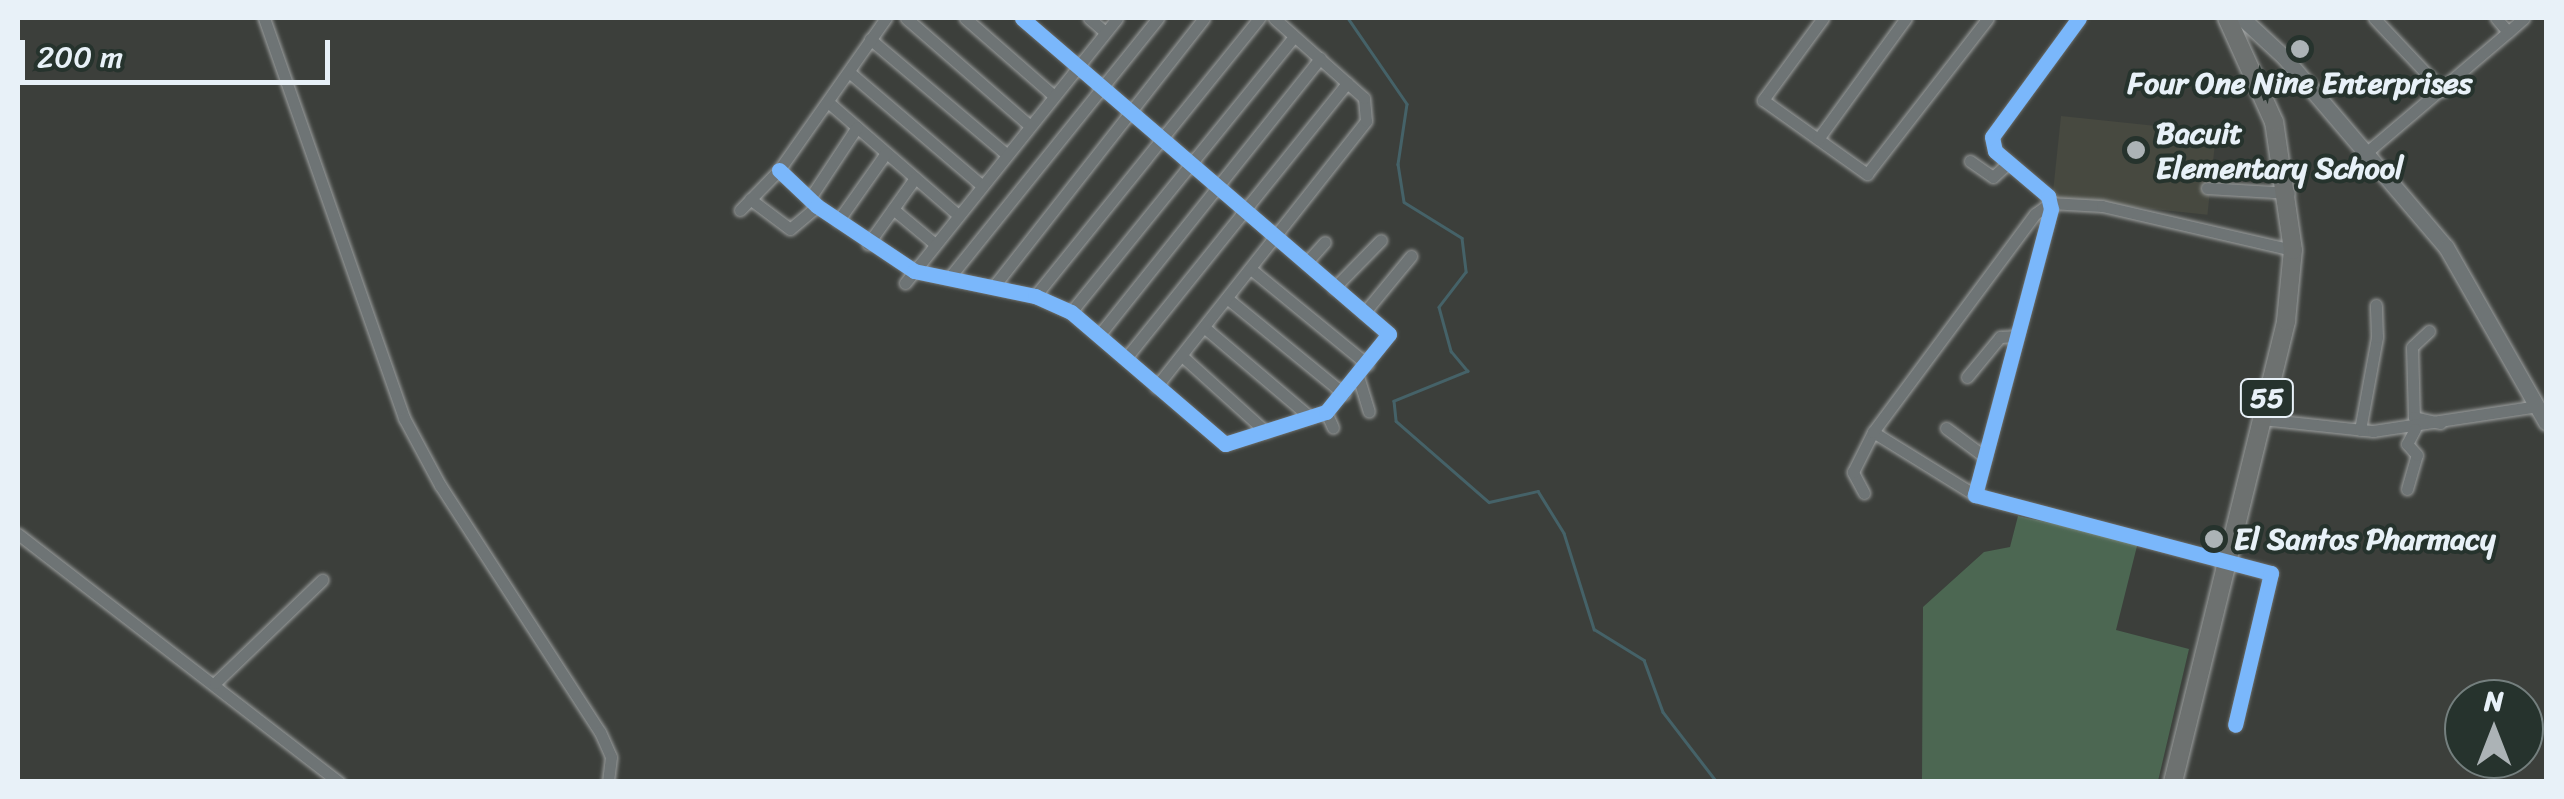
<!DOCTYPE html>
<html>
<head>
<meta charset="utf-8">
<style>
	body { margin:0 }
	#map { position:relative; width:2564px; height:799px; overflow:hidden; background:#3c3f3b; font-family:Sriracha,sans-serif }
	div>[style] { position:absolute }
	.built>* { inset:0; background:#474940; transform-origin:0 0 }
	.green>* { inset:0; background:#4c6752 }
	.stream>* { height:2.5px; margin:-1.25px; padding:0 1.25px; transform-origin:1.25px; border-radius:1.25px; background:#456268 }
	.roads { filter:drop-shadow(0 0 2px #9da0a0) drop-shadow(0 0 2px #9da0a0) }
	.minor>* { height:11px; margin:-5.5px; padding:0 5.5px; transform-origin:5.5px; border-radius:5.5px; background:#6e7475 }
	.secondary>* { height:15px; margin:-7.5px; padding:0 7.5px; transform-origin:7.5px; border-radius:7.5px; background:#6e7475 }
	.trunk>* { height:18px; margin:-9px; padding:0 9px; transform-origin:9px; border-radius:9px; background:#6d7170 }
	.cycleway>* { height:15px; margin:-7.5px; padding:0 7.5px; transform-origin:7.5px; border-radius:7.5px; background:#7ab7fb }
	.dots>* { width:28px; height:28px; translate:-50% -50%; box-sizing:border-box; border:5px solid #26332d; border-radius:50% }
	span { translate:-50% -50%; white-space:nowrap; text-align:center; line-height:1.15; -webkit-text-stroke:8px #26332d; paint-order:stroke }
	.shield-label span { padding:2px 8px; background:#26332d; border:2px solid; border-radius:8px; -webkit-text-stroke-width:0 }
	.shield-label { font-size:28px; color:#e8f1f8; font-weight:700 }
	.poi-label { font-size:30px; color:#e8f1f8; font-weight:700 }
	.left { translate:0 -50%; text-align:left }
	.frame { position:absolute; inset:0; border:20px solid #e8f1f8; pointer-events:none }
	.north { position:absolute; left:2444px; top:679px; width:100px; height:100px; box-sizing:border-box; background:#26332d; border:2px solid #747f7e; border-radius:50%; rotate:0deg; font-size:28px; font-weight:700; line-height:40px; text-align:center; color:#e8f1f8 }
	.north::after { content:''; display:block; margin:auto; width:35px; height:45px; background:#acb3b6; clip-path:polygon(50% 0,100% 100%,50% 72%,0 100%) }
	.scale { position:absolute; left:20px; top:40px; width:310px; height:45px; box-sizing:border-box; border:5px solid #e8f1f8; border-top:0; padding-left:12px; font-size:30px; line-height:35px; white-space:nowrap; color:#e8f1f8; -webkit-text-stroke:8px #26332d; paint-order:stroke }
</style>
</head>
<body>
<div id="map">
	<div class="built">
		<div style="left:2061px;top:116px;width:156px;height:83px;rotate:6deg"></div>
	</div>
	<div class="green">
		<div style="clip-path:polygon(2018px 516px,2138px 542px,2116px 630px,2189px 649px,2158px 781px,1922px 782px,1923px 607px,1984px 552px,2010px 547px)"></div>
	</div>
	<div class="stream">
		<div style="left:1348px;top:18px;width:104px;rotate:55.5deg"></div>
		<div style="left:1407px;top:104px;width:61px;rotate:98.5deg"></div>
		<div style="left:1398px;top:164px;width:38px;rotate:81deg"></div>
		<div style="left:1404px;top:202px;width:68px;rotate:31.8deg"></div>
		<div style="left:1462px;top:238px;width:34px;rotate:83deg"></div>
		<div style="left:1466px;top:272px;width:44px;rotate:127.6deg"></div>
		<div style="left:1439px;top:307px;width:46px;rotate:74.7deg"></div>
		<div style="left:1451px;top:351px;width:26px;rotate:50deg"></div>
		<div style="left:1468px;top:371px;width:80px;rotate:157.9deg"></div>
		<div style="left:1394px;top:401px;width:20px;rotate:84deg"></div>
		<div style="left:1396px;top:421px;width:123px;rotate:41.1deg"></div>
		<div style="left:1489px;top:502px;width:50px;rotate:-12.7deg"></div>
		<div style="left:1538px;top:491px;width:49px;rotate:58.2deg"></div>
		<div style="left:1564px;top:533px;width:101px;rotate:72.6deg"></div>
		<div style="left:1594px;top:629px;width:59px;rotate:31.8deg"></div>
		<div style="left:1644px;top:660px;width:55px;rotate:69.9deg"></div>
		<div style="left:1663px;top:712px;width:88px;rotate:52.4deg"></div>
	</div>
	<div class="roads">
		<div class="minor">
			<div style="left:264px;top:18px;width:424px;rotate:70.7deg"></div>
			<div style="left:404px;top:418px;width:76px;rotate:61.8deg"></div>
			<div style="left:440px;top:485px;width:294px;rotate:57.1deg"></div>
			<div style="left:600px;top:732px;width:27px;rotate:66deg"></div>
			<div style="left:611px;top:757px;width:25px;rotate:97deg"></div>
			<div style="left:906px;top:18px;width:162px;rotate:41deg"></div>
			<div style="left:965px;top:18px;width:117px;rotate:41.2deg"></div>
			<div style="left:1089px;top:18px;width:21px;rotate:41deg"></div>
			<div style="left:1823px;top:18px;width:102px;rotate:126.2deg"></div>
			<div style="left:1763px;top:100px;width:128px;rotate:35.4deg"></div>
			<div style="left:1867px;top:174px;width:197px;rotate:-52.2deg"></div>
			<div style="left:2079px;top:18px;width:147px;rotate:126.2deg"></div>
			<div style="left:1992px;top:137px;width:14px;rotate:78deg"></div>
			<div style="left:1995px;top:151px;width:70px;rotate:40.3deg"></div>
			<div style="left:2048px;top:196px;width:13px;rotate:77deg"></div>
			<div style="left:2051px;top:209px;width:296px;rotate:104.9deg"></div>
			<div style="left:1975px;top:495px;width:306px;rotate:14.8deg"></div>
			<div style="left:2271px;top:573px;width:156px;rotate:103.3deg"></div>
			<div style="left:2374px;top:18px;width:100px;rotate:46.6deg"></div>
			<div style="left:2496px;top:18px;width:18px;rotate:49deg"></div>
			<div style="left:2508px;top:32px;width:21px;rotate:-41deg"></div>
			<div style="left:870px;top:39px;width:177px;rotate:40.2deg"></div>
			<div style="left:849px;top:72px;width:172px;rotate:40.5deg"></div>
			<div style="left:828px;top:102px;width:171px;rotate:41deg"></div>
			<div style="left:1818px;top:139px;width:150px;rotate:-54deg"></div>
			<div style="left:2367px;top:152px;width:185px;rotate:-40.4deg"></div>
			<div style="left:1970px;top:161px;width:28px;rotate:35deg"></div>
			<div style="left:1993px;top:177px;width:21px;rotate:-43deg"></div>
			<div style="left:779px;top:170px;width:52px;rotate:43.5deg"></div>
			<div style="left:817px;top:206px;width:117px;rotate:33.8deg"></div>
			<div style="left:914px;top:271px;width:124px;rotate:11.7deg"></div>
			<div style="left:1035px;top:296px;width:39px;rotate:24deg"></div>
			<div style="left:1071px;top:312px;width:203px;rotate:40.6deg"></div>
			<div style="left:1225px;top:444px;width:106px;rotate:-17.6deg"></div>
			<div style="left:1326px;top:412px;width:100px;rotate:-51.1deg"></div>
			<div style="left:1389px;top:334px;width:484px;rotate:-139.3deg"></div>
			<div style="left:2207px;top:188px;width:82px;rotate:3.5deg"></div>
			<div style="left:810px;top:198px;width:85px;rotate:-56.5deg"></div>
			<div style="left:750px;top:199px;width:50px;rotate:36.9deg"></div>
			<div style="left:790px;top:229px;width:35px;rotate:-40deg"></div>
			<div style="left:893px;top:209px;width:55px;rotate:39.8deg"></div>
			<div style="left:740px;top:210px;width:56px;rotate:-45.7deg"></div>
			<div style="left:779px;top:170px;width:186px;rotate:-54.9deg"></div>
			<div style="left:838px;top:221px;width:83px;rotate:-54.8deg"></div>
			<div style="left:868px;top:244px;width:81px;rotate:-54.5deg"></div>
			<div style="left:1306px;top:263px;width:28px;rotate:-48deg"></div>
			<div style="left:1252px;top:270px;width:149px;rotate:39.3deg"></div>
			<div style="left:949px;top:278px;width:334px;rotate:-51.2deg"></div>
			<div style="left:905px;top:283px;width:339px;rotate:-51.3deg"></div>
			<div style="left:994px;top:286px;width:340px;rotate:-51.9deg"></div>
			<div style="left:1334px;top:288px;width:67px;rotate:-45.6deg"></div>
			<div style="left:1035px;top:296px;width:357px;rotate:-51.1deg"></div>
			<div style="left:1228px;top:299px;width:150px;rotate:39.3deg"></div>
			<div style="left:1071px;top:312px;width:354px;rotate:-51deg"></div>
			<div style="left:1364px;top:313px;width:74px;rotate:-50.5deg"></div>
			<div style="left:1205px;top:328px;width:138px;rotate:40.3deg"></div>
			<div style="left:2429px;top:331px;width:23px;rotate:137deg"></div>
			<div style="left:2412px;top:347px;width:70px;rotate:88.4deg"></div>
			<div style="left:2414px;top:417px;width:27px;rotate:13deg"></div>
			<div style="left:1100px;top:334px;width:353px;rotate:-51.4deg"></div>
			<div style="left:1182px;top:356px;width:113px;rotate:42.1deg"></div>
			<div style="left:1126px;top:358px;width:353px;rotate:-51.2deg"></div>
			<div style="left:1358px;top:376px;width:37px;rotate:73deg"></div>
			<div style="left:1967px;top:377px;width:52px;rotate:-50.5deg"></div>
			<div style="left:2000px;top:337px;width:17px;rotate:-3deg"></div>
			<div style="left:1156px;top:387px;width:339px;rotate:-51.7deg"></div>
			<div style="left:1366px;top:121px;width:23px;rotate:-95deg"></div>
			<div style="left:1364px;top:98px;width:120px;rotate:-138.4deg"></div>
			<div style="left:1326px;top:412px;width:17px;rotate:66deg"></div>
			<div style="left:2262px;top:419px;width:112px;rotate:6.2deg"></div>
			<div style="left:2373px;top:431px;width:167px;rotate:-8.6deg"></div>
			<div style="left:1946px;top:428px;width:49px;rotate:36.6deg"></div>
			<div style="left:2360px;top:430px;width:95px;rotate:-79.6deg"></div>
			<div style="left:2377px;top:337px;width:32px;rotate:-92deg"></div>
			<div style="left:2407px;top:489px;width:35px;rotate:-74deg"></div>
			<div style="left:2417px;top:455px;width:15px;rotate:-132deg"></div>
			<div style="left:2407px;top:444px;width:17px;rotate:-62deg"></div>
			<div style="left:1864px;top:493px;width:24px;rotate:-118deg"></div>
			<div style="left:1853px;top:472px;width:45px;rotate:-63.4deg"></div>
			<div style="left:1975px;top:495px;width:120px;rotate:-148.3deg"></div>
			<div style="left:1873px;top:432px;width:272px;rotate:-53.4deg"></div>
			<div style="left:2035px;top:214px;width:19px;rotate:-36deg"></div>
			<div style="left:2050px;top:203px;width:52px;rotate:3.3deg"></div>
			<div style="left:2102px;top:206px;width:196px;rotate:13deg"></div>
			<div style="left:18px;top:534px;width:406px;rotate:37.7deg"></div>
			<div style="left:215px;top:683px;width:149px;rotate:-43.9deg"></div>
		</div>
		<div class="secondary">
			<div style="left:2242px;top:18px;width:59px;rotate:42.9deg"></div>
			<div style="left:2285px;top:58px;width:248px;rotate:49.6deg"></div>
			<div style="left:2446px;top:247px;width:202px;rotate:60.3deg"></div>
		</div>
		<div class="trunk">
			<div style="left:2173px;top:782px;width:475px;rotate:-76.2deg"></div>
			<div style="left:2286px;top:321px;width:71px;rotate:-84.4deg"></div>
			<div style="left:2293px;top:250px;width:129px;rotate:-98.4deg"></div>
			<div style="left:2274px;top:122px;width:114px;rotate:-114.3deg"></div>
		</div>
	</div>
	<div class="cycleway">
		<div style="left:2079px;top:18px;width:147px;rotate:126.2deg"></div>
		<div style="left:1992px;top:137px;width:14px;rotate:78deg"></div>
		<div style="left:1995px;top:151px;width:70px;rotate:40.3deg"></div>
		<div style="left:2048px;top:196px;width:13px;rotate:77deg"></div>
		<div style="left:2051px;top:209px;width:296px;rotate:104.9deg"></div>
		<div style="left:1975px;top:495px;width:306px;rotate:14.8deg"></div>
		<div style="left:2271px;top:573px;width:156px;rotate:103.3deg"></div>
		<div style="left:779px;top:170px;width:52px;rotate:43.5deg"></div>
		<div style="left:817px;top:206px;width:117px;rotate:33.8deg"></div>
		<div style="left:914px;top:271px;width:124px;rotate:11.7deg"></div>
		<div style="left:1035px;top:296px;width:39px;rotate:24deg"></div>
		<div style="left:1071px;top:312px;width:203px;rotate:40.6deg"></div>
		<div style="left:1225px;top:444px;width:106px;rotate:-17.6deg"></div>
		<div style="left:1326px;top:412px;width:100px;rotate:-51.1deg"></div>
		<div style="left:1389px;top:334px;width:484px;rotate:-139.3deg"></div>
	</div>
	<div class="dots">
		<div style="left:2300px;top:49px;background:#acb3b6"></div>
		<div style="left:2136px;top:150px;background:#acb3b6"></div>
		<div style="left:2214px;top:539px;background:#acb3b6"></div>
	</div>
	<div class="shield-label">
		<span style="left:2267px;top:398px">55</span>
	</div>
	<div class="poi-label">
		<span style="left:2300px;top:83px">Four One Nine Enterprises</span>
		<span class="left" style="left:2156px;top:150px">Bacuit<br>Elementary School</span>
		<span class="left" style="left:2234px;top:539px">El Santos Pharmacy</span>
	</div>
	<div class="frame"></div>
	<div class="north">N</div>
	<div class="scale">200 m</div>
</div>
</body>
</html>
